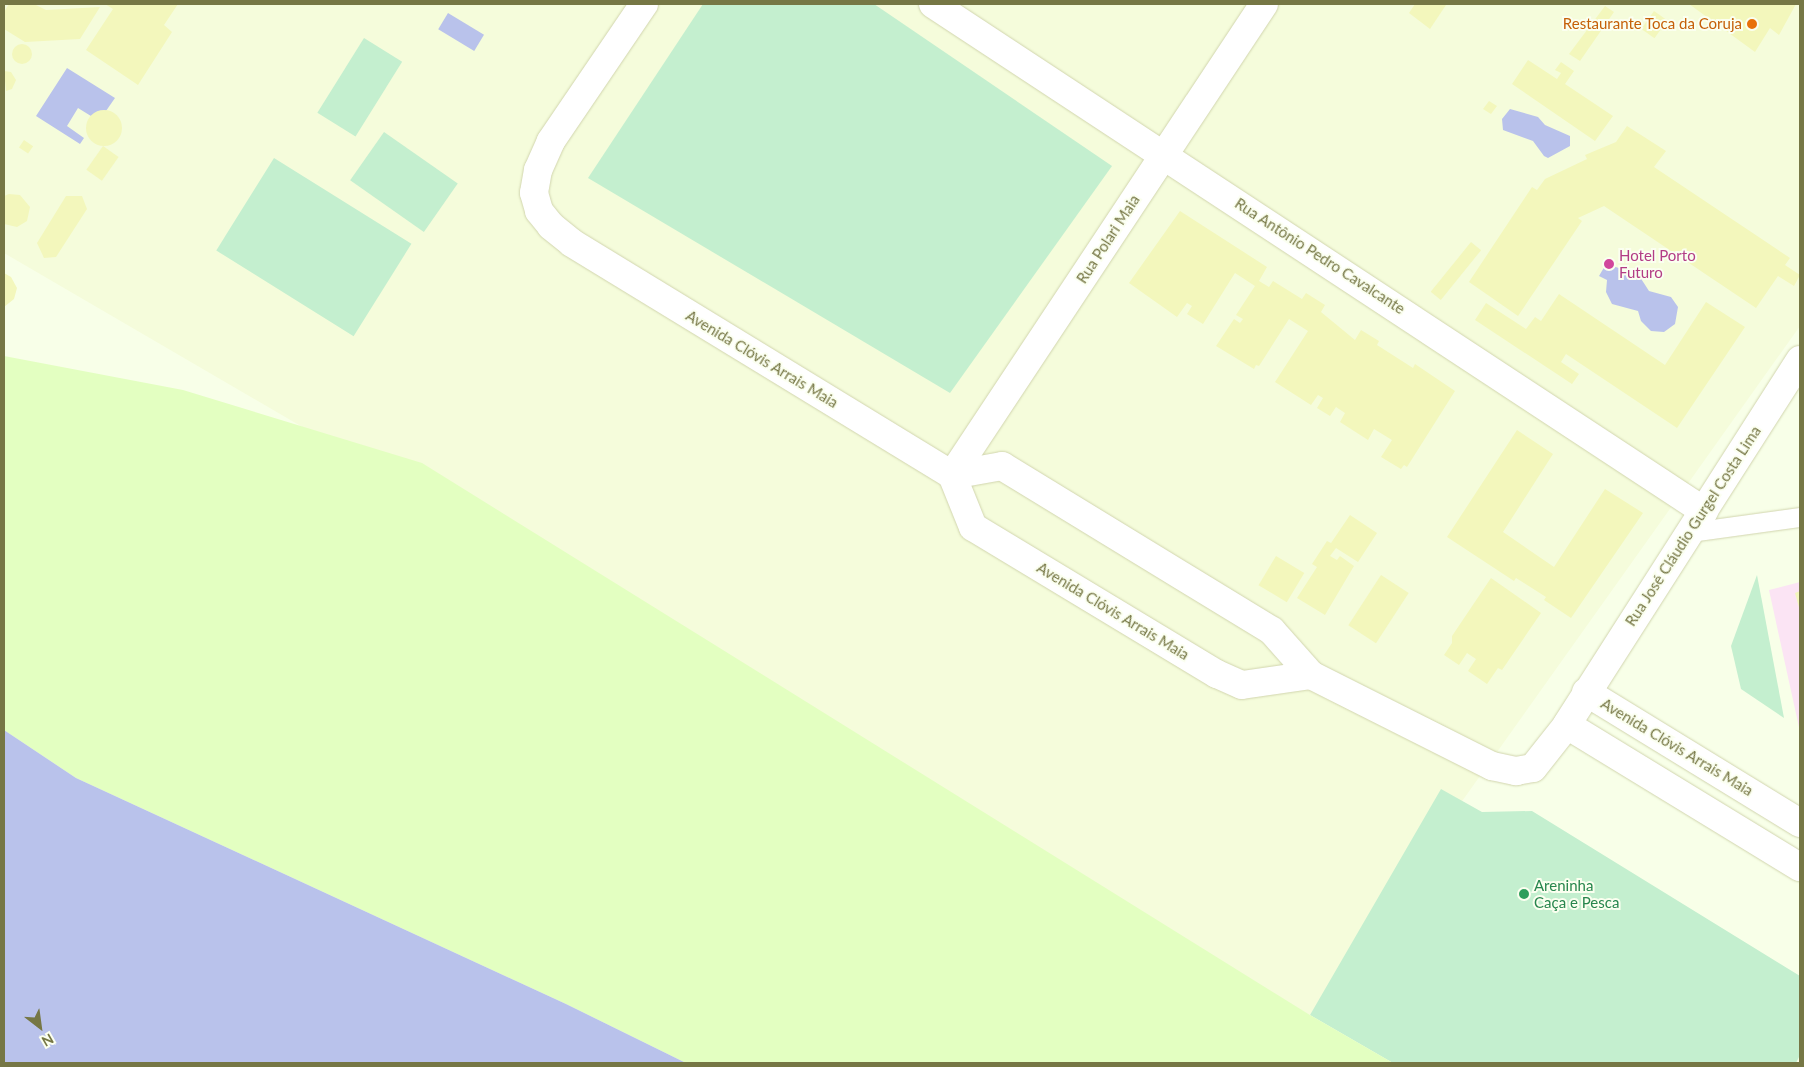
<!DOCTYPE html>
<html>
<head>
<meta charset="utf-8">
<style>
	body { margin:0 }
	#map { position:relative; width:1804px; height:1067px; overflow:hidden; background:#f8ffe8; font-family:Lato,sans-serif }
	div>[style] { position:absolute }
	.residential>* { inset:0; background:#f5fcdb }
	.education>* { inset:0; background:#fbe4f4 }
	.green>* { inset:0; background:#c4efcf; transform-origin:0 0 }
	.sand>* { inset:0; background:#e3ffc1 }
	.water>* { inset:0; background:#b9c2eb; transform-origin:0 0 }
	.building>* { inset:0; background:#f3f7bc; transform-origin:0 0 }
	.round { border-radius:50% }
	.roads { filter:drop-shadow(0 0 1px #d1d5ae) drop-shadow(0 0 1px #d1d5ae) }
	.service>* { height:19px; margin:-9.5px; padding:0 9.5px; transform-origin:9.5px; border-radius:9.5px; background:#fff }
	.minor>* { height:28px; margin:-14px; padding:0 14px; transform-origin:14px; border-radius:14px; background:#fff }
	.secondary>* { height:28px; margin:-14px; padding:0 14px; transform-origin:14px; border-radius:14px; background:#fff }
	.dots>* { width:14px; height:14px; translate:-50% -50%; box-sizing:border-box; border:2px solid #fbfff0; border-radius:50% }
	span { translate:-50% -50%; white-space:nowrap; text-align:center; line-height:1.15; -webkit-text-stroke:4px #fbfff0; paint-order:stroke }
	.food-label { font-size:15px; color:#c56008 }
	.right { translate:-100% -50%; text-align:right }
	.street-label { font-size:15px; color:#767745 }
	.hotel-label { font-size:15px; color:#b23c85 }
	.left { translate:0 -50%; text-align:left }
	.leisure-label { font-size:15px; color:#27864d }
	.frame { position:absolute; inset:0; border:5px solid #767745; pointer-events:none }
	.north { position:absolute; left:15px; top:1002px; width:50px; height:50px; -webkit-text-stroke:4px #fbfff0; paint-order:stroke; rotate:150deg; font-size:14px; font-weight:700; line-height:20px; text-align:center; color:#767745 }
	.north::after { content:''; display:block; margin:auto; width:18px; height:22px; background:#767745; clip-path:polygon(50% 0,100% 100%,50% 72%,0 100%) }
</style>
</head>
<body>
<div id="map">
	<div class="residential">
		<div style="clip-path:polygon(4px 4px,1800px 4px,1800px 326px,1310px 1015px,4px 253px)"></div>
	</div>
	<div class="education">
		<div style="clip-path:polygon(1800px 582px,1800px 732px,1769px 590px)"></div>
	</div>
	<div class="green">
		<div style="clip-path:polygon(703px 4px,874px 4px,1112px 166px,950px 393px,588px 178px)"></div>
		<div style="left:364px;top:38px;width:45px;height:88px;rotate:32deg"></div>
		<div style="left:384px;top:132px;width:90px;height:59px;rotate:35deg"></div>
		<div style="left:274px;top:158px;width:162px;height:109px;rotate:32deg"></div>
		<div style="clip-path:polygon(1757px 575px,1784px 718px,1741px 689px,1731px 646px)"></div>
		<div style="clip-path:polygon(1441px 789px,1482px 812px,1532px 811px,1800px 976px,1800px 1055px,1796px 1063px,1393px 1063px,1310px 1015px)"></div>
	</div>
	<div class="sand">
		<div style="clip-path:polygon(4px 356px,183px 390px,422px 463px,1310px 1015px,1393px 1063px,686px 1063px,566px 1004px,76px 778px,4px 730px)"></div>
	</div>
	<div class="water">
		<div style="left:448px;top:13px;width:42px;height:19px;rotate:31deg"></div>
		<div style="clip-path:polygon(67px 68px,115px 98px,99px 121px,78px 108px,67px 126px,84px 138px,80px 144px,36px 116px)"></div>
		<div style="clip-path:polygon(1510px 109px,1538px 117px,1545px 125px,1570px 136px,1570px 146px,1548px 158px,1544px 156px,1533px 141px,1503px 130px,1502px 119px)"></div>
		<div style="clip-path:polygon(1606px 264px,1638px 274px,1649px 291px,1671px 297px,1678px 307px,1675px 324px,1664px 332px,1651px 331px,1641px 321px,1638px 311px,1612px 304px,1606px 292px,1607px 280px,1599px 276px)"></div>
		<div style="clip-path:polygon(4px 730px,76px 778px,566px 1004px,686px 1063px,4px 1063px)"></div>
	</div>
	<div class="building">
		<div style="clip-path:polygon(9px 4px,34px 4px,46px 10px,100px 7px,80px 39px,25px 42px,4px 29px,4px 12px)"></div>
		<div style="clip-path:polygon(105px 4px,178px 4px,164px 25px,172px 32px,138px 85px,86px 50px,113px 9px)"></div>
		<div style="clip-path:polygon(1415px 4px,1445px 4px,1446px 5px,1430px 29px,1409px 13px)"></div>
		<div style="clip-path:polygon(1689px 4px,1796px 4px,1779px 35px,1770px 28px,1755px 52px)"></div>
		<div style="clip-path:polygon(1605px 6px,1614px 12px,1580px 61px,1569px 54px)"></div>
		<div style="left:1654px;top:11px;width:16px;height:22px;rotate:35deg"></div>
		<div class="round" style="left:12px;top:44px;width:20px;height:20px"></div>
		<div style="clip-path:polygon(1528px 60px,1557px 79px,1561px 73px,1555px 70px,1561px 62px,1574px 71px,1565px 84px,1613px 116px,1595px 141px,1512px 84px)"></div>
		<div style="clip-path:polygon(4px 71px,11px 72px,16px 80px,12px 89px,6px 91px)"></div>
		<div style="clip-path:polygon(1489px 101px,1497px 106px,1491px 114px,1483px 109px)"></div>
		<div class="round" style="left:86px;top:110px;width:36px;height:36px"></div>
		<div style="clip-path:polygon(1627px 126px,1666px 151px,1654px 167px,1790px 258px,1785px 265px,1800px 275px,1794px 286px,1778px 276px,1756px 308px,1604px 206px,1578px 218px,1582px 221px,1518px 316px,1469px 282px,1532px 187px,1537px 190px,1545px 179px,1587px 159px,1585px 155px,1616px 142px)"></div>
		<div style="left:24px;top:140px;width:11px;height:9px;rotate:34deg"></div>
		<div style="left:103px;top:146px;width:19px;height:29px;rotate:35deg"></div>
		<div style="clip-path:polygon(9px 194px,20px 195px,30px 207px,27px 221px,17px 227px,4px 224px,4px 196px)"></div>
		<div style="clip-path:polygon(66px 196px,82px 196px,87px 209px,56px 257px,44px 258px,37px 243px)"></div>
		<div style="clip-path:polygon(1180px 211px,1267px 267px,1259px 281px,1269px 287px,1273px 281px,1302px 299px,1306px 293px,1325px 305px,1321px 312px,1355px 340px,1361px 330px,1379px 341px,1377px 345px,1413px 368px,1415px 364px,1455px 391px,1407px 467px,1404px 465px,1401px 469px,1381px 457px,1392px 440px,1374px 429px,1368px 440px,1340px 422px,1345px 413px,1336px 407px,1330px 416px,1317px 408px,1323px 398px,1318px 395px,1311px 405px,1275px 382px,1308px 331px,1289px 319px,1259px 366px,1256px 365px,1254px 369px,1216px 346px,1234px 319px,1240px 323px,1243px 319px,1236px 315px,1255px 286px,1235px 273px,1203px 324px,1187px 314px,1192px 306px,1187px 303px,1177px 317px,1129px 283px)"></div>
		<div style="left:1471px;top:242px;width:13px;height:64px;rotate:39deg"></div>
		<div style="clip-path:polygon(4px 273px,11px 277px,17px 288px,14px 299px,4px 307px)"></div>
		<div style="clip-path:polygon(1559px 294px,1665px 365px,1706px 302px,1745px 327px,1677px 428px,1566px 354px,1561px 362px,1579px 374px,1572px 384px,1475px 320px,1486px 303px,1526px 329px,1535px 317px,1541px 321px)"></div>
		<div style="clip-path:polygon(1517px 430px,1553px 454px,1503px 532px,1554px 567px,1605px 489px,1643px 513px,1571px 618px,1544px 600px,1546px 597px,1516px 578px,1514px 581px,1447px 537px)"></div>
		<div style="clip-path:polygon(1350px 515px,1377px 533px,1358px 562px,1336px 548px,1330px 556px,1337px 560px,1340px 556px,1354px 566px,1325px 615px,1297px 598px,1317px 567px,1312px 564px,1327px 541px,1331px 543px)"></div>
		<div style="left:1276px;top:556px;width:33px;height:34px;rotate:31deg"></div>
		<div style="left:1381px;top:575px;width:33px;height:60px;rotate:33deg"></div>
		<div style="clip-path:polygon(1491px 578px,1541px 613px,1502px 670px,1498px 668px,1487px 684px,1468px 671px,1476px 659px,1467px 653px,1459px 665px,1444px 655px,1452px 643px,1452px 636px)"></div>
		<div style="clip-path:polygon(1800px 591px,1800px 611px,1795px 593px)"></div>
	</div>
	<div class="roads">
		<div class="service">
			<div style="left:1690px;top:532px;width:111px;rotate:-7.8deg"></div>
		</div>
		<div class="minor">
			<div style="left:644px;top:4px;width:166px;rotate:124.2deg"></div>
			<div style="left:551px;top:141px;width:32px;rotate:114deg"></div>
			<div style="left:538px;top:170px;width:23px;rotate:100deg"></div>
			<div style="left:534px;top:193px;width:19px;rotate:74deg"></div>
			<div style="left:539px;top:211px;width:19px;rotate:51deg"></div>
			<div style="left:551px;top:226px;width:27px;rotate:39deg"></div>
			<div style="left:572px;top:243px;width:445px;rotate:31.4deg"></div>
			<div style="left:952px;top:475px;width:56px;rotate:68deg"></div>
			<div style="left:973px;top:527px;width:285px;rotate:31.1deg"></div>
			<div style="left:1217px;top:674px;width:27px;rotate:24deg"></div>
			<div style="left:1242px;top:685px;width:70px;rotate:-8.2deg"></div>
			<div style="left:933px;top:4px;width:923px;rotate:33.33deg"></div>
			<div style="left:952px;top:475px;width:51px;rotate:-10.2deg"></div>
			<div style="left:1002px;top:466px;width:316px;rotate:31.4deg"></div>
			<div style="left:1272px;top:631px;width:59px;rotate:48.4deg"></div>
			<div style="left:1311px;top:675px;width:203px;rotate:26.7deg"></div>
			<div style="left:1492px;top:766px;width:25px;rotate:12deg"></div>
			<div style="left:1516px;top:771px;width:17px;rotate:-10deg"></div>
			<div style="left:1533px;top:768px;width:55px;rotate:-51.7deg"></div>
			<div style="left:952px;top:475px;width:565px;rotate:-56.48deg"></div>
		</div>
		<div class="secondary">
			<div style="left:1800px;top:360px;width:433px;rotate:122.6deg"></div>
			<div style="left:1567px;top:725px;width:273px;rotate:31.4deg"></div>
			<div style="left:1586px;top:692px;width:251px;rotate:31.5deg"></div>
		</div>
	</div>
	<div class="dots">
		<div style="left:1752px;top:24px;background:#e8710a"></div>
		<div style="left:1609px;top:264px;background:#d1479c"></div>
		<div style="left:1524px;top:894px;background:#2e9e5b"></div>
	</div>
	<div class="food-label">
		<span class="right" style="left:1742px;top:24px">Restaurante Toca da Coruja</span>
	</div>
	<div class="street-label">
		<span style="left:1108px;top:239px;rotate:-57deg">Rua Polari Maia</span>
		<span style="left:1320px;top:256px;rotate:33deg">Rua Antônio Pedro Cavalcante</span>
		<span style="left:762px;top:359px;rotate:31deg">Avenida Clóvis Arrais Maia</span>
		<span style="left:1693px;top:526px;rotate:-57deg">Rua José Cláudio Gurgel Costa Lima</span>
		<span style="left:1113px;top:611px;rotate:31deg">Avenida Clóvis Arrais Maia</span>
		<span style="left:1677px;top:747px;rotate:31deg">Avenida Clóvis Arrais Maia</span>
	</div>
	<div class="hotel-label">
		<span class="left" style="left:1619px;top:264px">Hotel Porto<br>Futuro</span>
	</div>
	<div class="leisure-label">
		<span class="left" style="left:1534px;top:894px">Areninha<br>Caça e Pesca</span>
	</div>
	<div class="frame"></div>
	<div class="north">N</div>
</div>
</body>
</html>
